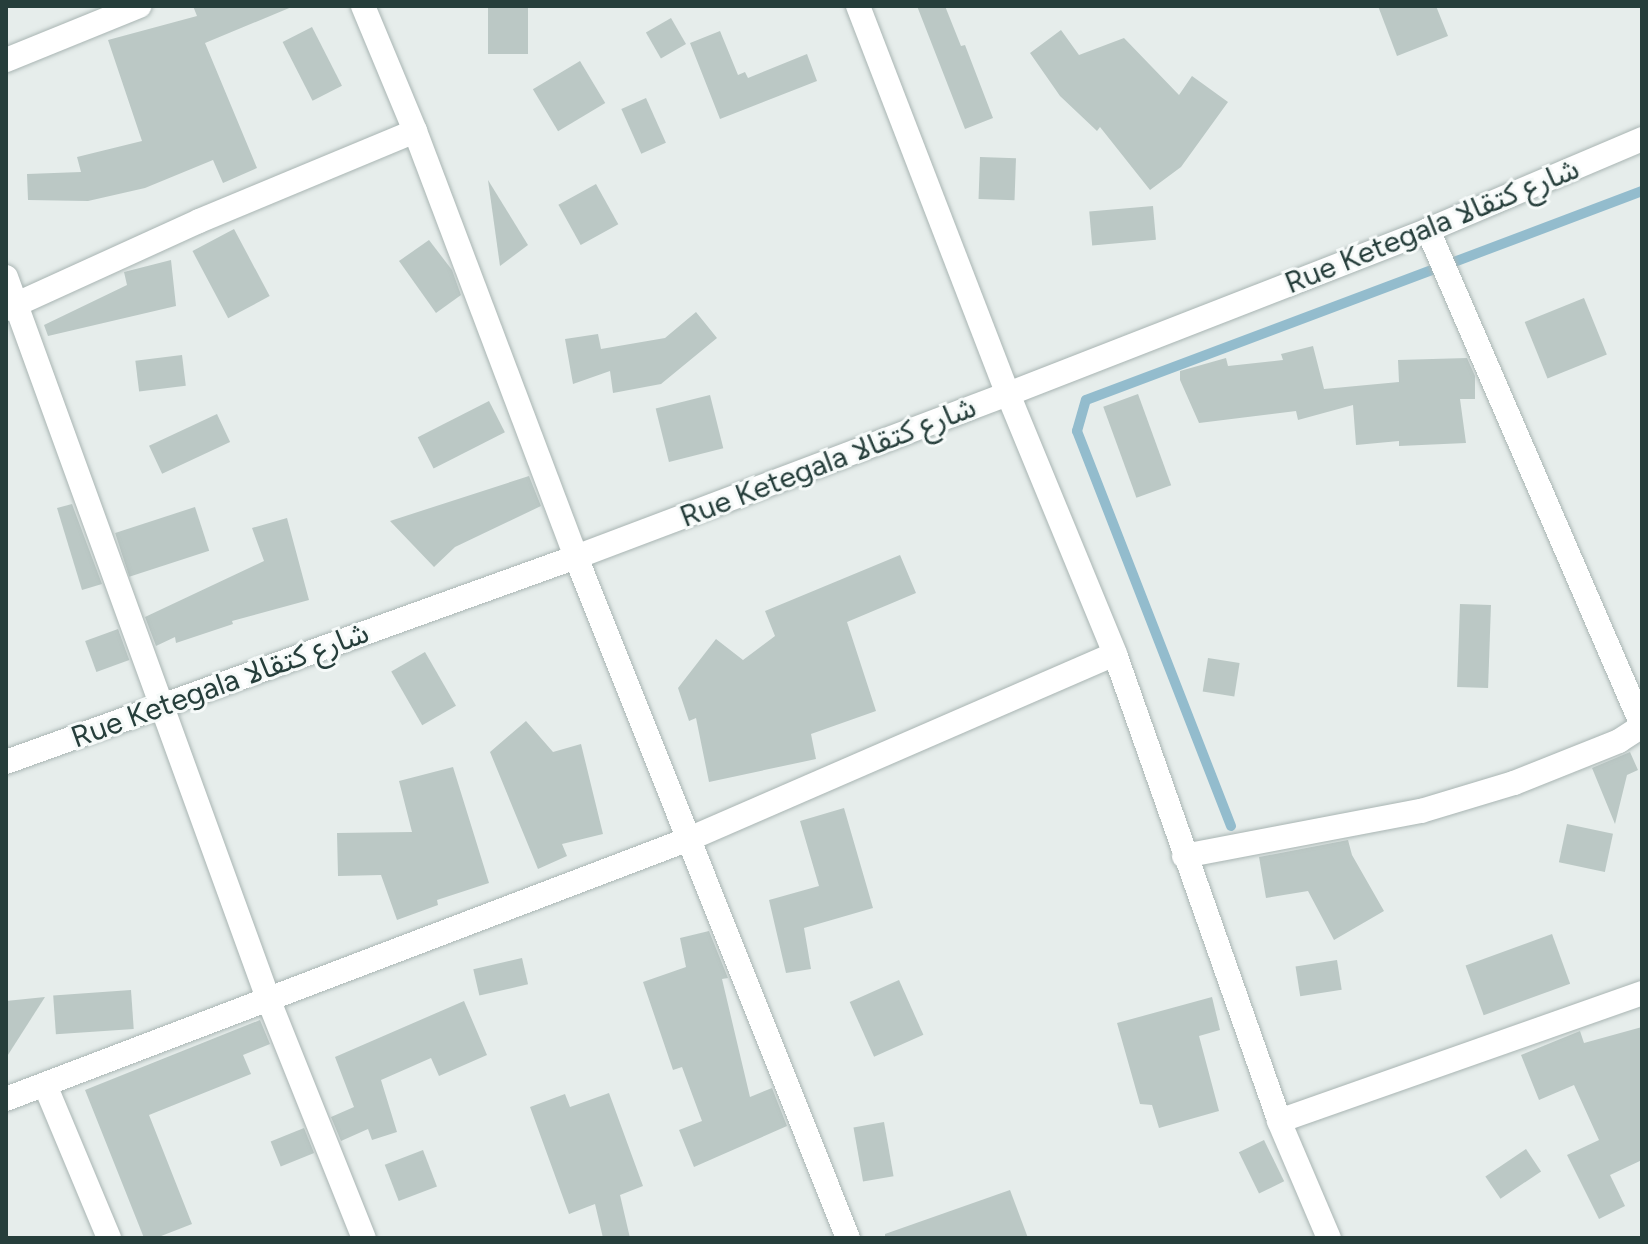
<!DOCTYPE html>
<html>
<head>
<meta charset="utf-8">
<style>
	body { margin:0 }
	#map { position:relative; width:1648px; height:1244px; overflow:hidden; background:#e6edeb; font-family:Figtree,"Noto Sans Arabic",sans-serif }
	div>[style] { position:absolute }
	.stream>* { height:10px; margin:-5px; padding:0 5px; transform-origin:5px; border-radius:5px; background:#93bccd }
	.building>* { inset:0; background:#bbc8c5; transform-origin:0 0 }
	.roads { filter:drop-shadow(0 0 2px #a9b5b3) drop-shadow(0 0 2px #a9b5b3) }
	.street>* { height:24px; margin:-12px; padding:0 12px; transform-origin:12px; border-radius:12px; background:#fff }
	.secondary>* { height:24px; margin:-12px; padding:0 12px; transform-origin:12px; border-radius:12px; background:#fff }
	span { translate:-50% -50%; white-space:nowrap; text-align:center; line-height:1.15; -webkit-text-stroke:6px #f6faf9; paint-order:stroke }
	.street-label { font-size:30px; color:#263e3b }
	.frame { position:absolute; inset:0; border:8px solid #263e3b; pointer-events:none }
</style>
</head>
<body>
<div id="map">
	<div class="stream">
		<div style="left:1454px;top:262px;width:201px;rotate:-20.7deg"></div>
		<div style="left:1231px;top:826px;width:424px;rotate:-111.3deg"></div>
		<div style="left:1077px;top:431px;width:32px;rotate:-74deg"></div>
		<div style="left:1086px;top:400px;width:373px;rotate:-20.6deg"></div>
	</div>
	<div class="building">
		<div style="clip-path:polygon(193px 6px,294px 6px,205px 43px,257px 168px,223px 183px,213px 160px,145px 188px,88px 201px,28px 200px,27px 174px,81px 172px,77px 157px,142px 141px,108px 40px,197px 16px)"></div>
		<div style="left:488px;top:6px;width:40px;height:48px"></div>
		<div style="clip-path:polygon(917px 6px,945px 6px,961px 46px,965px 45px,993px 118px,965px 129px)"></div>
		<div style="clip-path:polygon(1378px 6px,1436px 6px,1448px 36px,1397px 56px)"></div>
		<div style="left:671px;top:18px;width:30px;height:29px;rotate:60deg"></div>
		<div style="left:312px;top:27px;width:66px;height:33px;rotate:63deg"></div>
		<div style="clip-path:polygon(1061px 30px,1079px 55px,1124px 38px,1179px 95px,1192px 76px,1228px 102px,1181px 167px,1150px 190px,1100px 127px,1097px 131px,1060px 96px,1030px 53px)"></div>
		<div style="clip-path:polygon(720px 31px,738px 75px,745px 72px,748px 78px,807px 54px,817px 81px,720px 119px,690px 43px)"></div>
		<div style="left:580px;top:61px;width:49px;height:55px;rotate:59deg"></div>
		<div style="left:646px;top:98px;width:49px;height:27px;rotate:66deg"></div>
		<div style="left:980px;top:157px;width:36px;height:42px;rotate:2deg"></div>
		<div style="clip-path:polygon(488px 180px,528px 245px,500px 266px)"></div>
		<div style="left:596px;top:184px;width:46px;height:43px;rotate:61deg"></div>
		<div style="left:1153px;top:206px;width:34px;height:64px;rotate:85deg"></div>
		<div style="left:234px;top:229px;width:76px;height:47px;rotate:62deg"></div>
		<div style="clip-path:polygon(429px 240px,452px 270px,461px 295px,436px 313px,399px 261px)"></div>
		<div style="clip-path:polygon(171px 260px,176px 306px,48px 336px,44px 325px,127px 285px,124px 272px)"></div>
		<div style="left:1584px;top:298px;width:61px;height:64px;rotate:68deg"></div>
		<div style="clip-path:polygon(696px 312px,717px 338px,661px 384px,613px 393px,610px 371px,573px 384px,565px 339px,598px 334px,601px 349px,665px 338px)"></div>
		<div style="clip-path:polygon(1313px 346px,1324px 389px,1399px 382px,1398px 360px,1467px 358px,1475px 376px,1475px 399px,1460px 399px,1466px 443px,1399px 446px,1399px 441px,1356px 445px,1353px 405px,1298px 420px,1296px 411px,1199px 423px,1180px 380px,1180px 371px,1226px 358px,1228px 366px,1283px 360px,1281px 354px)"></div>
		<div style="left:182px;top:355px;width:31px;height:47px;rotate:83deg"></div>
		<div style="left:1138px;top:394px;width:97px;height:37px;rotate:70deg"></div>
		<div style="left:710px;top:395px;width:55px;height:56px;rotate:76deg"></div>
		<div style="left:489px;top:401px;width:35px;height:80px;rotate:63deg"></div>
		<div style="left:217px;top:414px;width:31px;height:75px;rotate:65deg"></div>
		<div style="clip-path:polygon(529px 476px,541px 506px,455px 547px,434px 567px,390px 521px)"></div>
		<div style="clip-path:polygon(72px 504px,102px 584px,82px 590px,57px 508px)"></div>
		<div style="left:195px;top:507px;width:46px;height:84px;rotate:72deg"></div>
		<div style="clip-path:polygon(287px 518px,309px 600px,232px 621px,233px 624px,176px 643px,175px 637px,156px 646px,145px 617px,264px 561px,252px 528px)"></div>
		<div style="clip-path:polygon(900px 555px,916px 593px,847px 622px,876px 711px,811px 734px,816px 759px,709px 782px,696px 718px,689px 721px,678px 688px,716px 639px,743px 660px,775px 636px,765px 611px)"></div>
		<div style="left:1460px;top:604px;width:31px;height:83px;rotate:2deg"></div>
		<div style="left:118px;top:629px;width:33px;height:35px;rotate:70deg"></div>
		<div style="left:425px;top:652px;width:62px;height:39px;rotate:60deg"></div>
		<div style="left:1208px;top:658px;width:32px;height:34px;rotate:9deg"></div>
		<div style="clip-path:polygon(526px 721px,553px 752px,581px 744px,603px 834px,562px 844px,567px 856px,538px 869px,490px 752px)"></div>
		<div style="clip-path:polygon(1630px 752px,1638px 770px,1627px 775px,1615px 824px,1592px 768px)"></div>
		<div style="clip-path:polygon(453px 767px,489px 883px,437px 900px,438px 905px,397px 920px,381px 875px,338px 876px,337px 833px,412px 832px,399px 781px)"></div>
		<div style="clip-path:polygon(844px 808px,873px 908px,804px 928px,811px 969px,786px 973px,769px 900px,819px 886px,800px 821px)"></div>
		<div style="left:1567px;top:824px;width:47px;height:39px;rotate:12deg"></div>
		<div style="clip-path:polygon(1348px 840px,1352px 855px,1384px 911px,1334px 940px,1308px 891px,1266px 898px,1259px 857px)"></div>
		<div style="clip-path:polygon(709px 931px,728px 978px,722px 979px,750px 1097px,772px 1088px,787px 1126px,694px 1167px,679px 1130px,702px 1121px,682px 1067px,673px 1070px,643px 982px,686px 967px,680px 938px)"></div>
		<div style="left:1552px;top:934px;width:53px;height:92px;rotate:70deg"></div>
		<div style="left:522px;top:958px;width:27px;height:50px;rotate:77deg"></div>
		<div style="left:1337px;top:960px;width:30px;height:42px;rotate:81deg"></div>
		<div style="left:899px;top:980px;width:60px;height:54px;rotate:66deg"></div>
		<div style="left:131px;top:990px;width:39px;height:78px;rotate:86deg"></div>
		<div style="clip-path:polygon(45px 997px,6px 1058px,6px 1001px)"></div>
		<div style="clip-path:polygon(1212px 997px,1220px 1030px,1199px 1036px,1219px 1111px,1159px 1128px,1152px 1105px,1140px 1104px,1117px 1023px)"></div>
		<div style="clip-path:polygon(464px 1001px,487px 1055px,439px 1076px,431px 1058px,381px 1080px,397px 1132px,372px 1140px,368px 1129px,341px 1141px,331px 1117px,354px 1107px,335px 1057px)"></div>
		<div style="clip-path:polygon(260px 1020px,270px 1044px,243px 1055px,251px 1074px,149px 1115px,192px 1224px,156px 1238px,144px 1238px,85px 1090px)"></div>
		<div style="clip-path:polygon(1642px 1027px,1642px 1160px,1610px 1175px,1625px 1206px,1599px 1219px,1567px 1155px,1599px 1140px,1574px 1085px,1539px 1100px,1521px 1055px,1580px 1031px,1584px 1043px)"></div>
		<div style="clip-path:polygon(609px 1093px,643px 1186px,620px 1195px,630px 1238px,603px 1238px,595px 1204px,569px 1214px,530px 1107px,565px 1094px,570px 1107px)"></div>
		<div style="left:884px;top:1122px;width:55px;height:31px;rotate:80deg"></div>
		<div style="left:304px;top:1128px;width:27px;height:36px;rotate:68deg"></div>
		<div style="left:1264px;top:1140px;width:46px;height:28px;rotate:64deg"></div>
		<div style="left:1526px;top:1149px;width:27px;height:49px;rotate:56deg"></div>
		<div style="left:423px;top:1150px;width:39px;height:41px;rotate:69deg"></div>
		<div style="clip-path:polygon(1010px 1190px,1028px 1238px,885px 1238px,885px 1234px)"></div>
	</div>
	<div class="roads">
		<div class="street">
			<div style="left:363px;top:6px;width:135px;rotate:67.4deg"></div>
			<div style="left:415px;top:131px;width:455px;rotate:69.3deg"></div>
			<div style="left:576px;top:557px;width:733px;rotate:68.23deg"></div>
			<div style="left:858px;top:6px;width:416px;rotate:68.9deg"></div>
			<div style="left:1008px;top:394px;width:281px;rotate:67.6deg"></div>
			<div style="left:1115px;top:654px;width:495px;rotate:70.6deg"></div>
			<div style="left:1279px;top:1121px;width:127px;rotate:66.9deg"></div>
			<div style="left:6px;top:60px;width:144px;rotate:-22.1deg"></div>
			<div style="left:1428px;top:230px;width:539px;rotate:66.62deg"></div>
			<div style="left:6px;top:277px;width:770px;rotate:70.04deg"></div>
			<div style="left:269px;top:1001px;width:255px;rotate:68.2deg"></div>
			<div style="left:6px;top:309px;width:212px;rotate:-24.5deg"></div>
			<div style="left:199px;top:221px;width:234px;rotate:-22.6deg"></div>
			<div style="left:1184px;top:856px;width:241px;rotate:-10.8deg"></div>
			<div style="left:1421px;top:811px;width:97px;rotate:-16.8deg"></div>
			<div style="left:1514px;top:783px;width:113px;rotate:-21.8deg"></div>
			<div style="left:1619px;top:741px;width:27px;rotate:-33deg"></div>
			<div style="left:45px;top:1085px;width:166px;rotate:67.3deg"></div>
			<div style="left:6px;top:1099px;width:731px;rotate:-20.84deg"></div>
			<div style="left:689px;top:839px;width:464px;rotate:-23.5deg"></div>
			<div style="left:1279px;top:1121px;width:385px;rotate:-19.4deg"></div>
		</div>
		<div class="secondary">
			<div style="left:6px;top:762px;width:606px;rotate:-19.78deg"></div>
			<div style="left:576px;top:557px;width:462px;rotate:-20.7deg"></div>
			<div style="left:1008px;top:394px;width:451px;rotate:-21.3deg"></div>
			<div style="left:1428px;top:230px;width:233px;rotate:-23deg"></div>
		</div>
	</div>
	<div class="street-label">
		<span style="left:1432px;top:226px;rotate:-22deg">Rue Ketegala شارع كتقالا</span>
		<span style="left:828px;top:462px;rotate:-21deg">Rue Ketegala شارع كتقالا</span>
		<span style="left:220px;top:685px;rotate:-20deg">Rue Ketegala شارع كتقالا</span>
	</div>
	<div class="frame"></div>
</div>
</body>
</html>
